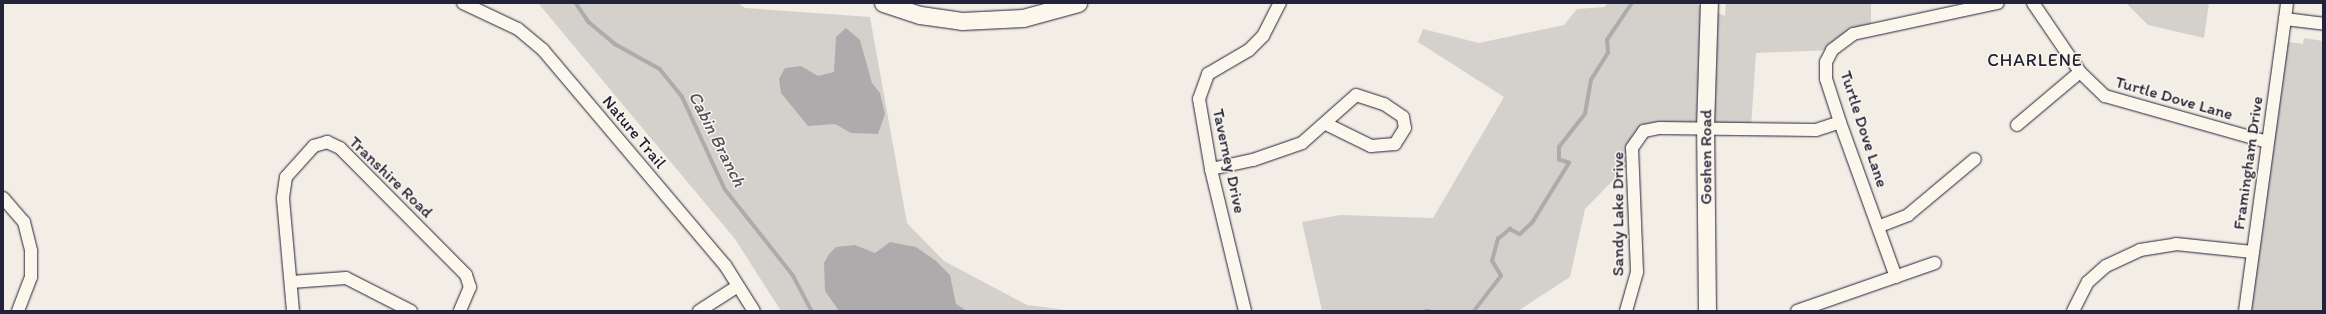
<!DOCTYPE html>
<html>
<head>
<meta charset="utf-8">
<style>
	body { margin:0 }
	#map { position:relative; width:2326px; height:314px; overflow:hidden; background:#f2eee5; font-family:Itim,sans-serif }
	div>[style] { position:absolute }
	.green>* { inset:0; background:#d4d1cc }
	.water>* { inset:0; background:#aeabad }
	.stream>* { height:3.5px; margin:-1.75px; padding:0 1.75px; transform-origin:1.75px; border-radius:1.75px; background:#aeabad }
	.roads { filter:drop-shadow(0 0 1px #22223b) drop-shadow(0 0 1px #22223b) }
	.street>* { height:12px; margin:-6px; padding:0 6px; transform-origin:6px; border-radius:6px; background:#fbf7ec }
	.secondary>* { height:17px; margin:-8.5px; padding:0 8.5px; transform-origin:8.5px; border-radius:8.5px; background:#fbf7ec }
	span { translate:-50% -50%; white-space:nowrap; text-align:center; line-height:1.15; -webkit-text-stroke:3px #fbf7ec; paint-order:stroke }
	.street-label { font-size:17px; color:#22223b }
	.neighbourhood-label { font-size:18px; color:#22223b; letter-spacing:1px }
	.water-label { font-size:18px; color:#535263; font-style:italic }
	.frame { position:absolute; inset:0; border:4px solid #22223b; pointer-events:none }
</style>
</head>
<body>
<div id="map">
	<div class="green">
		<div style="clip-path:polygon(538px 3px,738px 3px,745px 8px,870px 17px,907px 223px,944px 261px,1027px 305px,1074px 311px,781px 311px,735px 239px)"></div>
		<div style="clip-path:polygon(1608px 3px,1694px 3px,1725px 16px,1726px 3px,1871px 3px,1871px 31px,1832px 50px,1756px 53px,1751px 128px,1644px 131px,1632px 161px,1585px 209px,1570px 277px,1518px 311px,1322px 311px,1302px 222px,1340px 215px,1433px 218px,1504px 97px,1418px 42px,1423px 29px,1479px 43px,1564px 25px,1577px 9px,1604px 7px)"></div>
		<div style="clip-path:polygon(2126px 3px,2209px 3px,2204px 38px,2148px 25px)"></div>
		<div style="clip-path:polygon(2304px 38px,2323px 41px,2323px 311px,2245px 311px,2282px 41px,2303px 44px)"></div>
	</div>
	<div class="water">
		<div style="clip-path:polygon(846px 28px,860px 40px,872px 83px,880px 93px,885px 114px,878px 134px,851px 133px,835px 124px,808px 126px,781px 93px,779px 79px,785px 68px,801px 66px,818px 76px,834px 72px,836px 37px)"></div>
		<div style="clip-path:polygon(890px 242px,916px 247px,936px 261px,950px 275px,956px 304px,967px 311px,839px 311px,825px 291px,824px 263px,829px 254px,836px 247px,855px 245px,875px 253px)"></div>
	</div>
	<div class="stream">
		<div style="left:576px;top:3px;width:23px;rotate:56deg"></div>
		<div style="left:589px;top:22px;width:34px;rotate:40deg"></div>
		<div style="left:615px;top:44px;width:51px;rotate:29.1deg"></div>
		<div style="left:660px;top:69px;width:35px;rotate:51deg"></div>
		<div style="left:682px;top:96px;width:102px;rotate:65.2deg"></div>
		<div style="left:725px;top:189px;width:110px;rotate:51.7deg"></div>
		<div style="left:793px;top:275px;width:41px;rotate:62.2deg"></div>
		<div style="left:1426px;top:311px;width:3px"></div>
		<div style="left:1474px;top:311px;width:44px;rotate:-52.4deg"></div>
		<div style="left:1501px;top:276px;width:17px;rotate:-121deg"></div>
		<div style="left:1492px;top:261px;width:23px;rotate:-75deg"></div>
		<div style="left:1498px;top:239px;width:16px;rotate:-40deg"></div>
		<div style="left:1510px;top:229px;width:11px;rotate:27deg"></div>
		<div style="left:1520px;top:234px;width:16px;rotate:-43deg"></div>
		<div style="left:1532px;top:223px;width:70px;rotate:-58.3deg"></div>
		<div style="left:1569px;top:163px;width:10px;rotate:-163deg"></div>
		<div style="left:1559px;top:160px;width:13px;rotate:-90deg"></div>
		<div style="left:1559px;top:147px;width:42px;rotate:-51.8deg"></div>
		<div style="left:1585px;top:114px;width:35px;rotate:-80deg"></div>
		<div style="left:1591px;top:80px;width:32px;rotate:-58deg"></div>
		<div style="left:1608px;top:53px;width:13px;rotate:-94deg"></div>
		<div style="left:1607px;top:40px;width:45px;rotate:-56deg"></div>
	</div>
	<div class="roads">
		<div class="street">
			<div style="left:463px;top:3px;width:61px;rotate:25.3deg"></div>
			<div style="left:518px;top:29px;width:33px;rotate:40deg"></div>
			<div style="left:543px;top:50px;width:282px;rotate:49.8deg"></div>
			<div style="left:725px;top:265px;width:54px;rotate:57.8deg"></div>
			<div style="left:2033px;top:3px;width:83px;rotate:55.7deg"></div>
			<div style="left:2080px;top:72px;width:35px;rotate:44deg"></div>
			<div style="left:2105px;top:96px;width:169px;rotate:15.8deg"></div>
			<div style="left:2287px;top:3px;width:16px;rotate:97deg"></div>
			<div style="left:2285px;top:19px;width:38px;rotate:7deg"></div>
			<div style="left:2017px;top:125px;width:82px;rotate:-40.1deg"></div>
			<div style="left:1211px;top:169px;width:43px;rotate:-12.1deg"></div>
			<div style="left:1253px;top:160px;width:52px;rotate:-19.1deg"></div>
			<div style="left:1302px;top:143px;width:72px;rotate:-41.6deg"></div>
			<div style="left:1356px;top:95px;width:29px;rotate:18deg"></div>
			<div style="left:1384px;top:104px;width:23px;rotate:34deg"></div>
			<div style="left:1403px;top:117px;width:11px;rotate:80deg"></div>
			<div style="left:1405px;top:128px;width:19px;rotate:122deg"></div>
			<div style="left:1395px;top:144px;width:24px;rotate:175deg"></div>
			<div style="left:1371px;top:146px;width:50px;rotate:-153.9deg"></div>
			<div style="left:3px;top:198px;width:32px;rotate:49deg"></div>
			<div style="left:24px;top:222px;width:30px;rotate:76deg"></div>
			<div style="left:31px;top:251px;width:26px;rotate:90deg"></div>
			<div style="left:31px;top:277px;width:36px;rotate:111deg"></div>
			<div style="left:1880px;top:226px;width:30px;rotate:-21deg"></div>
			<div style="left:1908px;top:215px;width:87px;rotate:-39.9deg"></div>
			<div style="left:1896px;top:277px;width:165px;rotate:-109.9deg"></div>
			<div style="left:1840px;top:122px;width:45px;rotate:-108deg"></div>
			<div style="left:1826px;top:79px;width:17px;rotate:-90deg"></div>
			<div style="left:1826px;top:62px;width:13px;rotate:-63deg"></div>
			<div style="left:1832px;top:50px;width:26px;rotate:-37deg"></div>
			<div style="left:1853px;top:34px;width:148px;rotate:-12.1deg"></div>
			<div style="left:291px;top:282px;width:55px;rotate:-4.2deg"></div>
			<div style="left:346px;top:278px;width:73px;rotate:26.9deg"></div>
			<div style="left:293px;top:311px;width:113px;rotate:-95.1deg"></div>
			<div style="left:283px;top:198px;width:21px;rotate:-82deg"></div>
			<div style="left:286px;top:177px;width:42px;rotate:-47.9deg"></div>
			<div style="left:314px;top:146px;width:14px;rotate:-17deg"></div>
			<div style="left:327px;top:142px;width:14px;rotate:25deg"></div>
			<div style="left:340px;top:148px;width:179px;rotate:45.2deg"></div>
			<div style="left:466px;top:275px;width:13px;rotate:72deg"></div>
			<div style="left:470px;top:287px;width:26px;rotate:113deg"></div>
			<div style="left:699px;top:311px;width:46px;rotate:-32.7deg"></div>
			<div style="left:1245px;top:311px;width:146px;rotate:-103.5deg"></div>
			<div style="left:1211px;top:169px;width:71px;rotate:-99.7deg"></div>
			<div style="left:1199px;top:99px;width:27px;rotate:-70deg"></div>
			<div style="left:1208px;top:74px;width:48px;rotate:-30.3deg"></div>
			<div style="left:1249px;top:50px;width:20px;rotate:-45deg"></div>
			<div style="left:1263px;top:36px;width:37px;rotate:-63deg"></div>
			<div style="left:1626px;top:311px;width:41px;rotate:-74.2deg"></div>
			<div style="left:1637px;top:272px;width:124px;rotate:-92.3deg"></div>
			<div style="left:1632px;top:148px;width:21px;rotate:-55deg"></div>
			<div style="left:1644px;top:131px;width:16px;rotate:-11deg"></div>
			<div style="left:1660px;top:128px;width:156px;rotate:0.7deg"></div>
			<div style="left:1816px;top:130px;width:25px;rotate:-18deg"></div>
			<div style="left:1797px;top:311px;width:146px;rotate:-19.2deg"></div>
			<div style="left:2073px;top:311px;width:33px;rotate:-63deg"></div>
			<div style="left:2088px;top:282px;width:24px;rotate:-42deg"></div>
			<div style="left:2106px;top:266px;width:38px;rotate:-25deg"></div>
			<div style="left:2140px;top:250px;width:36px;rotate:-9deg"></div>
			<div style="left:2176px;top:244px;width:77px;rotate:5.9deg"></div>
			<div style="left:2245px;top:311px;width:295px;rotate:-82.2deg"></div>
		</div>
		<div class="secondary">
			<div style="left:883px;top:3px;width:39px;rotate:18deg"></div>
			<div style="left:920px;top:15px;width:42px;rotate:8.1deg"></div>
			<div style="left:962px;top:21px;width:61px;rotate:-2.8deg"></div>
			<div style="left:1023px;top:18px;width:57px;rotate:-15.3deg"></div>
			<div style="left:1707px;top:311px;width:183px;rotate:-90.6deg"></div>
			<div style="left:1705px;top:128px;width:125px;rotate:-88.2deg"></div>
		</div>
	</div>
	<div class="street-label">
		<span style="left:2174px;top:98px;rotate:16deg">Turtle Dove Lane</span>
		<span style="left:1864px;top:129px;rotate:72deg">Turtle Dove Lane</span>
		<span style="left:634px;top:132px;rotate:50deg">Nature Trail</span>
		<span style="left:1706px;top:157px;rotate:-90deg">Goshen Road</span>
		<span style="left:1229px;top:161px;rotate:78deg">Taverney Drive</span>
		<span style="left:2248px;top:163px;rotate:-82deg">Framingham Drive</span>
		<span style="left:391px;top:177px;rotate:44deg">Transhire Road</span>
		<span style="left:1618px;top:214px;rotate:-90deg">Sandy Lake Drive</span>
	</div>
	<div class="neighbourhood-label">
		<span style="left:2035px;top:60px">CHARLENE</span>
	</div>
	<div class="water-label">
		<span style="left:717px;top:139px;rotate:63deg">Cabin Branch</span>
	</div>
	<div class="frame"></div>
</div>
</body>
</html>
